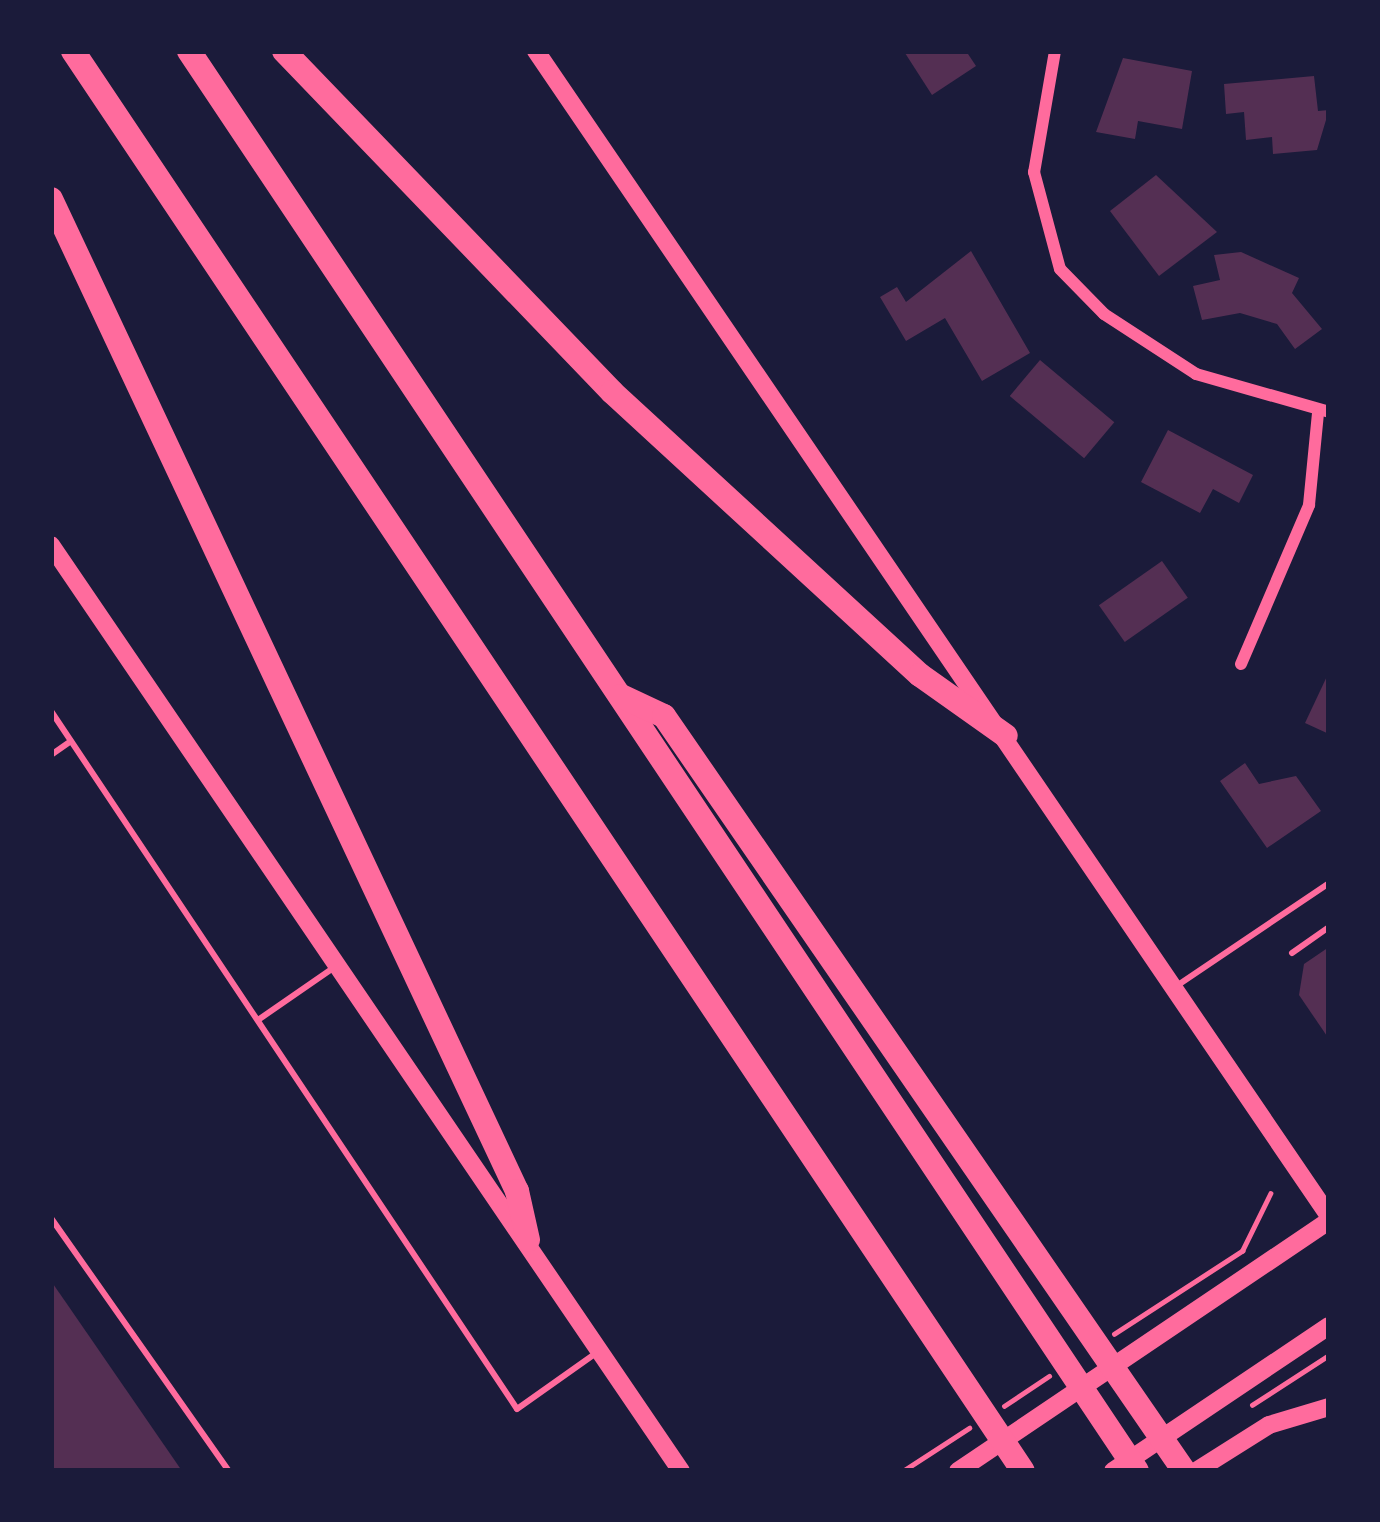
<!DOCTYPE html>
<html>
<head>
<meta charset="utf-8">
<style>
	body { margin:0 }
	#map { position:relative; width:1380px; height:1522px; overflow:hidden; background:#1b1b3a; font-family:"Libre Baskerville",serif }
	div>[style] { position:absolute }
	.building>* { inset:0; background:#542f53; transform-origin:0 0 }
	.path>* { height:4.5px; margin:-2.25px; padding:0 2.25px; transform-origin:2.25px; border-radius:2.25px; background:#ff6b9d }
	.service>* { height:6px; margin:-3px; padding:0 3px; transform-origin:3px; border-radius:3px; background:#ff6b9d }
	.minor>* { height:12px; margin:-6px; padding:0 6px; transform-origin:6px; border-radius:6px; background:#ff6b9d }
	.secondary>* { height:18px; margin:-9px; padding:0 9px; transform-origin:9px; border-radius:9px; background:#ff6b9d }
	.motorway>* { height:24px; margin:-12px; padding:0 12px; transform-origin:12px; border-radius:12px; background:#ff6b9d }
	span { translate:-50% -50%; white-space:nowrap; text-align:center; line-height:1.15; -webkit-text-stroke:9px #1b1b3a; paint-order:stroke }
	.frame { position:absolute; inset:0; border:54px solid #1b1b3a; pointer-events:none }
</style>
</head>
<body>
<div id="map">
	<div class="building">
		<div style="clip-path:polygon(966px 51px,976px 66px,932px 95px,905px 53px)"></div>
		<div style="clip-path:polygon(1123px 58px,1192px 71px,1182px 129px,1138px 121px,1135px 139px,1096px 132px)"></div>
		<div style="clip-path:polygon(1314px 76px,1318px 111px,1329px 110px,1317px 150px,1273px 154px,1272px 137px,1246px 140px,1244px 112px,1226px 114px,1224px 84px)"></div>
		<div style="clip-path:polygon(1156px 175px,1217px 232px,1159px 276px,1110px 211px)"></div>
		<div style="clip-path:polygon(971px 251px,1030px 353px,982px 381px,945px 318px,906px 341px,880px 297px,897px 287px,906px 302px)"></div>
		<div style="clip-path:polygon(1241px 252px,1299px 278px,1292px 293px,1322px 329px,1295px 349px,1277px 324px,1240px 313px,1202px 320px,1193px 286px,1220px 280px,1214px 255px)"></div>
		<div style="left:1040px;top:360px;width:97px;height:47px;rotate:40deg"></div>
		<div style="clip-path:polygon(1168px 430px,1253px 475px,1239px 503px,1213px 489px,1200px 513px,1141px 482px)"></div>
		<div style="left:1162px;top:561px;width:45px;height:77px;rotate:55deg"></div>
		<div style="clip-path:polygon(1329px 672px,1329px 734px,1305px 723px)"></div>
		<div style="clip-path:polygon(1245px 763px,1259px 784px,1296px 776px,1321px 811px,1267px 848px,1220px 781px)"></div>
		<div style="clip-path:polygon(1329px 947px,1329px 1039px,1299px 995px,1304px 964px)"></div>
		<div style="clip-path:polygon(51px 1281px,67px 1304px,182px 1471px,51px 1471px)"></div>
	</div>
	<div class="path">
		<div style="left:1114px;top:1334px;width:153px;rotate:-33deg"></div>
		<div style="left:1242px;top:1251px;width:64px;rotate:-63.8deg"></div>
		<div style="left:1252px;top:1405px;width:92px;rotate:-33deg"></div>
		<div style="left:1004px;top:1406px;width:54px;rotate:-33.7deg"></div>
		<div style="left:903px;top:1471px;width:79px;rotate:-33.1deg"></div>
	</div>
	<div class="service">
		<div style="left:51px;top:711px;width:839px;rotate:56.27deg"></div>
		<div style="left:517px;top:1409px;width:100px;rotate:-35.3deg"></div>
		<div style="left:51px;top:755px;width:24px;rotate:-35deg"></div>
		<div style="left:1292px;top:953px;width:45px;rotate:-35.1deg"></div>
		<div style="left:1178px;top:985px;width:182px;rotate:-34deg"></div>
		<div style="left:258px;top:1020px;width:95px;rotate:-34.7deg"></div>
		<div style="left:51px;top:1218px;width:309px;rotate:54.9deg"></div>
	</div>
	<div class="minor">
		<div style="left:1055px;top:51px;width:123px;rotate:99.8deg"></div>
		<div style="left:1034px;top:172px;width:100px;rotate:75deg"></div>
		<div style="left:1060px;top:269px;width:63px;rotate:45.6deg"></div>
		<div style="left:1104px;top:314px;width:110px;rotate:33.1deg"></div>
		<div style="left:1196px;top:374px;width:138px;rotate:15.9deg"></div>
		<div style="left:1241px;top:664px;width:173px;rotate:-66.8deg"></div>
		<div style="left:1309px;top:505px;width:91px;rotate:-84.4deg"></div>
	</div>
	<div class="secondary">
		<div style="left:536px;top:51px;width:1409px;rotate:55.76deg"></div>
		<div style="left:51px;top:545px;width:1120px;rotate:55.77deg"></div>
		<div style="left:958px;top:1471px;width:447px;rotate:-34deg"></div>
		<div style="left:1113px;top:1471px;width:260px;rotate:-33.9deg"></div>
		<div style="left:1196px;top:1471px;width:86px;rotate:-32.2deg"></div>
		<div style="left:1269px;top:1425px;width:63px;rotate:-16.7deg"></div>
	</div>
	<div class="motorway">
		<div style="left:73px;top:51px;width:1708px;rotate:56.22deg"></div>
		<div style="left:189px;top:51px;width:1707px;rotate:56.27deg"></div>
		<div style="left:284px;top:51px;width:473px;rotate:46.1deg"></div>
		<div style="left:612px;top:392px;width:418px;rotate:42.6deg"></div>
		<div style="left:920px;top:675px;width:105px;rotate:35.3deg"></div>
		<div style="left:51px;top:199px;width:1096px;rotate:64.84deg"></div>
		<div style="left:517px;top:1191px;width:50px;rotate:77.3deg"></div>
		<div style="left:621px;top:696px;width:47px;rotate:24.9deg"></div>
		<div style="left:664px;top:716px;width:917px;rotate:55.44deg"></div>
	</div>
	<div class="frame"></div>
</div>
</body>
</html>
